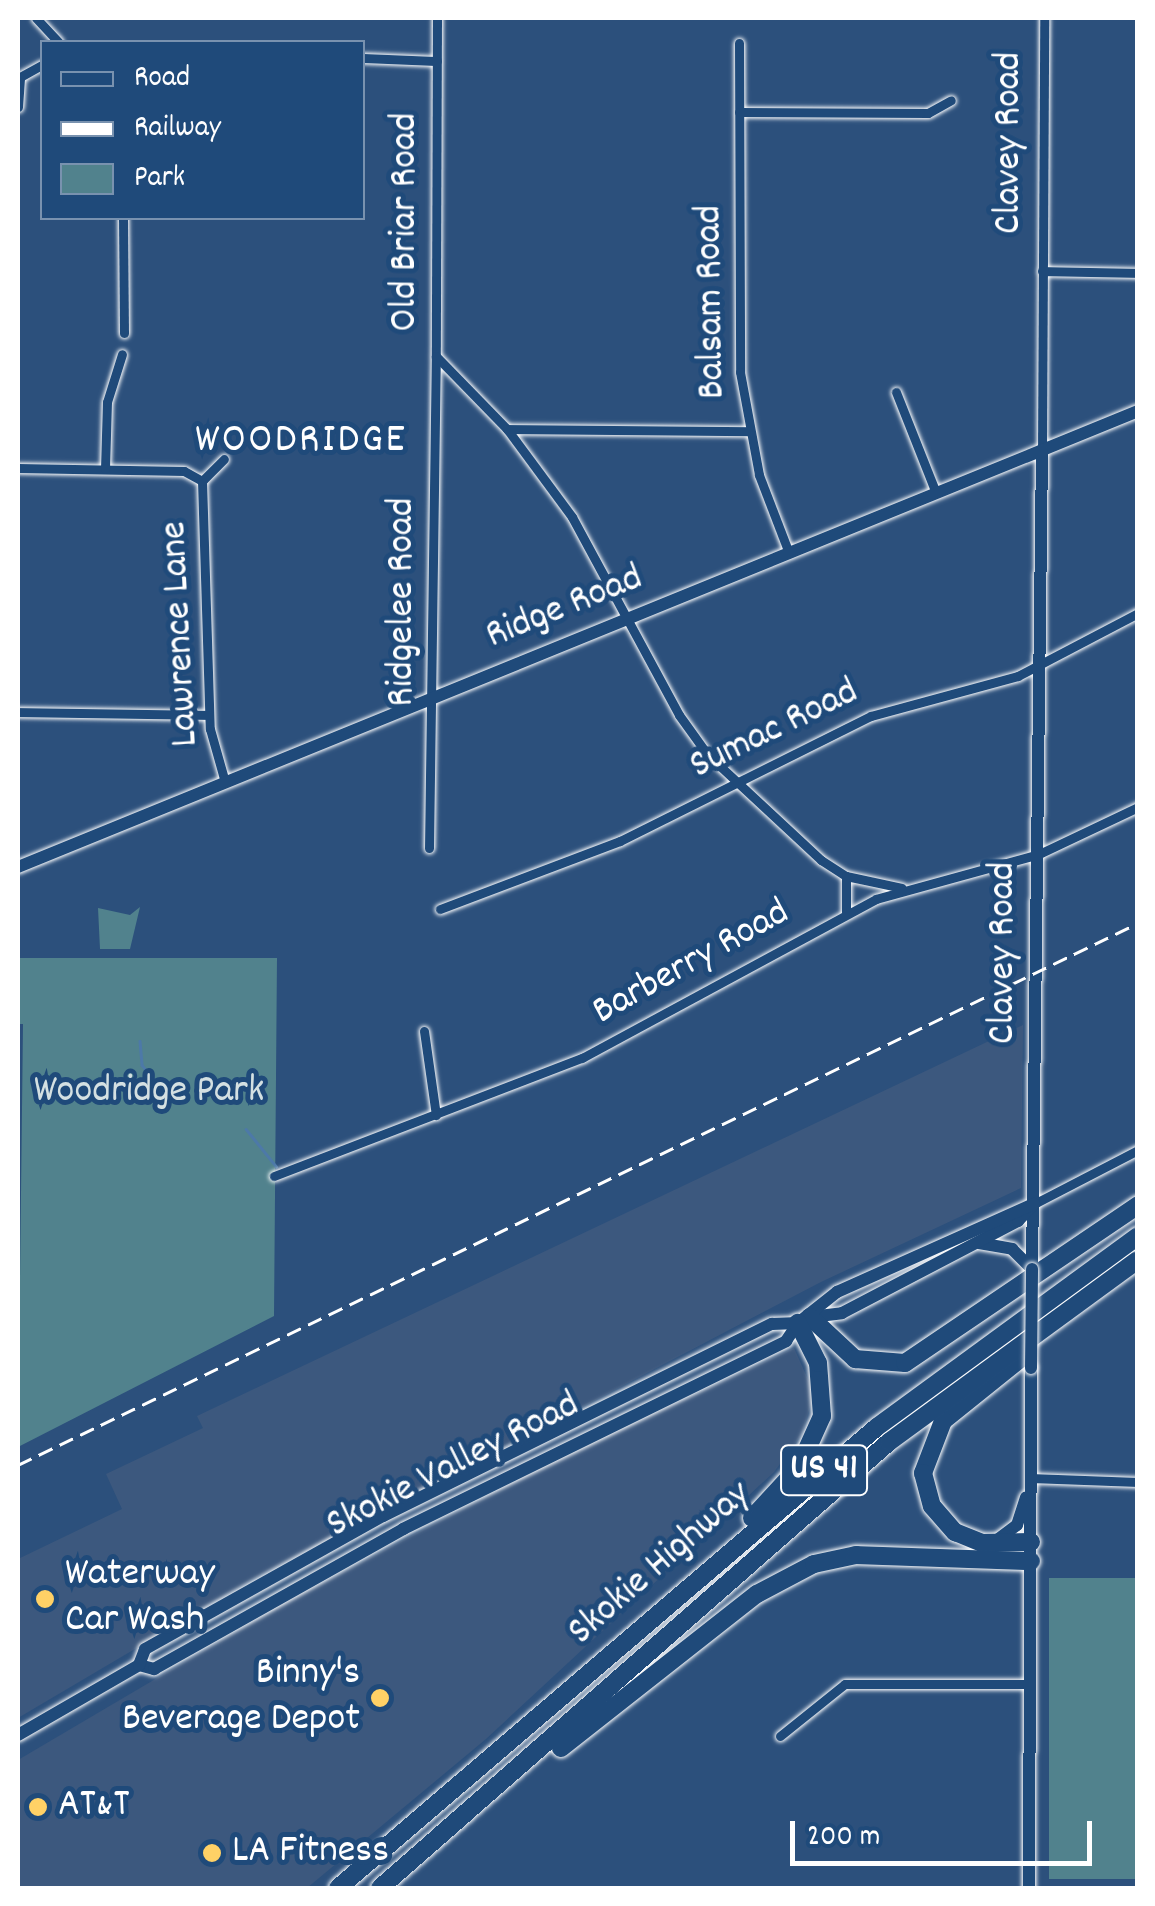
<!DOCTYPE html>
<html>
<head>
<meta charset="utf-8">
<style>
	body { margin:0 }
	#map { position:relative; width:1155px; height:1906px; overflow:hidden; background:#2c507c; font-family:Dekko,sans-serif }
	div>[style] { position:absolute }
	.built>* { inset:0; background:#3c587e }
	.green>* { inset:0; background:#51828d; transform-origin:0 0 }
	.stream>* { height:2.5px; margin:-1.25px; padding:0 1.25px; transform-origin:1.25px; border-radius:1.25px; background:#4d79a8 }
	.roads { filter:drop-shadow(0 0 2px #fff) drop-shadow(0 0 2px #fff) }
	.street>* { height:9px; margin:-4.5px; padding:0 4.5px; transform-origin:4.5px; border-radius:4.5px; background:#1f4a7a }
	.secondary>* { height:12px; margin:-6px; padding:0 6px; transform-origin:6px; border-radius:6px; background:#1f4a7a }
	.highway>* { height:18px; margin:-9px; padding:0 9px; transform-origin:9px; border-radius:9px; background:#1f4a7a }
	.rail>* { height:2.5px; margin-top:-1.25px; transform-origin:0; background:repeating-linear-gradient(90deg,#fff 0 15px,transparent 0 23px) }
	.bridges { filter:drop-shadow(0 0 2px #fff) drop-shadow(0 0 2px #fff) }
	.secondary-bridge>* { height:12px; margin:-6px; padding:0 6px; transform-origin:6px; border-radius:6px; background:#1f4a7a }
	.dots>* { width:28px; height:28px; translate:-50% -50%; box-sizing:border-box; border:5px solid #1f4a7a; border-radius:50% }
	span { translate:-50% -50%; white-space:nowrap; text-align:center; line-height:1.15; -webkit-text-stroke:10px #1f4a7a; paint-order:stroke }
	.shield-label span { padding:2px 8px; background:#1f4a7a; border:2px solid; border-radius:8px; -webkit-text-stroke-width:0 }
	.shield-label { font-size:38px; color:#fff; font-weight:700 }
	.street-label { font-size:40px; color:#fff }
	.park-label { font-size:40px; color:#d4e0e2 }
	.poi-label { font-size:40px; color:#fff }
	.left { translate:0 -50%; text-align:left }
	.right { translate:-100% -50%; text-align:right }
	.neighbourhood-label { font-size:42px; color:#fff; letter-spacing:2.5px }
	.frame { position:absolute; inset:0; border:20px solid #fff; pointer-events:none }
	.legend { position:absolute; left:40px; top:40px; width:325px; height:180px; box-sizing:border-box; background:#1f4a7a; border:2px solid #7992af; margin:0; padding:12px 18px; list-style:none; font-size:30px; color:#fff }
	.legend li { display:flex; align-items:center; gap:20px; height:50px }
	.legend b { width:50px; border:2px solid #7992af }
	.scale { position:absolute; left:790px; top:1821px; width:302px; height:45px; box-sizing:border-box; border:5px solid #fff; border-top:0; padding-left:12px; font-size:30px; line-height:35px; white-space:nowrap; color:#fff; -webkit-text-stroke:8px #1f4a7a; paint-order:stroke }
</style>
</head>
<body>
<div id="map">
	<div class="built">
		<div style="clip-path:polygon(1023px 1025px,1021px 1188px,821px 1282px,255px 1578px,18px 1718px,18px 1559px,122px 1509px,106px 1474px,203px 1428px,197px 1416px)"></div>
		<div style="clip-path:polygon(794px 1348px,814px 1393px,802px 1434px,774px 1472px,486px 1739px,307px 1888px,18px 1888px,18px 1760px,286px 1602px,559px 1458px)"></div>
	</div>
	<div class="green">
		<div style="clip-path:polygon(140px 907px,130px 949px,100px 949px,98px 908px,130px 915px)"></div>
		<div style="clip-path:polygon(18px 958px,277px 958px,274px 1316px,18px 1447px,23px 1024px,18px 1024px)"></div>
		<div style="left:1049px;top:1578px;width:88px;height:301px"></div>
	</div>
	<div class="stream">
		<div style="left:140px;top:1041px;width:24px;rotate:85deg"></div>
		<div style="left:142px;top:1065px;width:45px;rotate:51.3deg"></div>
		<div style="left:246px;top:1129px;width:48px;rotate:51deg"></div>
	</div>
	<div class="roads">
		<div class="street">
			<div style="left:36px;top:18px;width:33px;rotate:47deg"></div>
			<div style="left:437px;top:18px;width:338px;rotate:90.2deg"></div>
			<div style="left:436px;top:356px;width:102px;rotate:45.8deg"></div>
			<div style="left:507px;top:429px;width:109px;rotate:53.5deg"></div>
			<div style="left:572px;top:517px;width:225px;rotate:61.6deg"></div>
			<div style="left:679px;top:715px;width:48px;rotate:54.3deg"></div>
			<div style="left:707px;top:754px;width:156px;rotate:42.9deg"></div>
			<div style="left:821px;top:860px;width:30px;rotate:33deg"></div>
			<div style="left:846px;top:876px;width:57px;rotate:12.1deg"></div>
			<div style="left:739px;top:43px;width:329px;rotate:89.8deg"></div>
			<div style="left:740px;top:372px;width:105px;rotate:79.5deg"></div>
			<div style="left:759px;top:475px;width:84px;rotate:69deg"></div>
			<div style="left:362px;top:58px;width:75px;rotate:2.3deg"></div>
			<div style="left:18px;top:107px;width:30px;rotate:-86deg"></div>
			<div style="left:20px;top:77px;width:25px;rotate:-29deg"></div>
			<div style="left:739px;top:112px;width:189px;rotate:0.3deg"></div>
			<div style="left:928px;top:113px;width:26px;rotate:-29deg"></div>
			<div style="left:123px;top:218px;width:115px;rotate:89.5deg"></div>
			<div style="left:1042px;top:271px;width:96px;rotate:1.2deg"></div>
			<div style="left:896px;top:392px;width:109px;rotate:68.4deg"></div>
			<div style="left:507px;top:429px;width:241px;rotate:0.5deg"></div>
			<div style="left:1042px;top:450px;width:432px;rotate:-89.7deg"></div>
			<div style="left:18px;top:468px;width:166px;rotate:1deg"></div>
			<div style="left:184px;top:471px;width:21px;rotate:29deg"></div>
			<div style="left:105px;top:469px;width:67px;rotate:-88.3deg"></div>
			<div style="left:107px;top:402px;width:50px;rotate:-72.6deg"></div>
			<div style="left:202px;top:481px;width:248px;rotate:88.2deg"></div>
			<div style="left:210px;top:729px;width:55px;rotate:74.2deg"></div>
			<div style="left:202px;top:481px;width:31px;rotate:-45deg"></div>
			<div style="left:18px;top:712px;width:191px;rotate:0.9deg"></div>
			<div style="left:429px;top:848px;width:492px;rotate:-89.2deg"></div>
			<div style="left:440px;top:909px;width:192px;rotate:-20.7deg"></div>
			<div style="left:620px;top:841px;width:280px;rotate:-26.5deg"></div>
			<div style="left:871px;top:716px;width:152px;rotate:-15.2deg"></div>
			<div style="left:1018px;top:676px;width:136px;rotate:-27.7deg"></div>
			<div style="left:846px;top:914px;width:38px;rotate:-90deg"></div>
			<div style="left:424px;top:1031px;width:85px;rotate:81.9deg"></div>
			<div style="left:274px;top:1176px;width:330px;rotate:-21deg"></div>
			<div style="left:582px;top:1058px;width:334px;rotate:-28.4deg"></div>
			<div style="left:876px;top:899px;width:169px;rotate:-15.4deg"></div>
			<div style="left:1039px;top:854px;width:110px;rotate:-25.4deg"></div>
			<div style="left:1034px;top:1204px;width:117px;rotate:-27.4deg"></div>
			<div style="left:1030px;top:1478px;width:108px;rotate:2.1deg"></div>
			<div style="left:780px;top:1736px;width:83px;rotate:-38.7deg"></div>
			<div style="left:845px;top:1684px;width:186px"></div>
		</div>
		<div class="secondary">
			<div style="left:18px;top:867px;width:1209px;rotate:-22.15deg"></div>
			<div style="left:979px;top:1243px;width:34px;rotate:10deg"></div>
			<div style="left:1012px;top:1249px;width:28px;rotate:45deg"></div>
			<div style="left:1032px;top:1269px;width:819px;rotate:-89.3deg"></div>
			<div style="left:811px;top:1317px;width:31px;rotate:-7deg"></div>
			<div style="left:842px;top:1313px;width:199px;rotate:-27.6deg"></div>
			<div style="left:1018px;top:1221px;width:23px;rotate:-47deg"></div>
			<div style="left:997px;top:1540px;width:25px;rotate:-37deg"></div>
			<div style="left:1017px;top:1525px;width:29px;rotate:-72deg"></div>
			<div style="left:139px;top:1665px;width:16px;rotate:15deg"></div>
			<div style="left:154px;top:1669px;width:286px;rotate:-29.3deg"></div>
			<div style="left:403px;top:1529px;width:427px;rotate:-26.1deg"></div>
			<div style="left:786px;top:1341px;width:22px;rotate:-56deg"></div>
			<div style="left:18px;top:1735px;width:140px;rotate:-30deg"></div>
			<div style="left:139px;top:1665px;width:17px;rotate:-69deg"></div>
			<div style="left:145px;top:1649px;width:273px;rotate:-29.2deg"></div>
			<div style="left:383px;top:1516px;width:434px;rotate:-26.3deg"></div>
			<div style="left:772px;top:1324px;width:26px;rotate:-2deg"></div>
			<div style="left:798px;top:1323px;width:50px;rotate:-38.5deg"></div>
			<div style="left:837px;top:1292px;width:216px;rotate:-24.1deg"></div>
			<div style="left:1029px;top:1888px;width:520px;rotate:-89.78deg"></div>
		</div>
		<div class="highway">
			<div style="left:810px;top:1317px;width:62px;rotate:43deg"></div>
			<div style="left:855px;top:1359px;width:50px;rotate:4.6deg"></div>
			<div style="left:905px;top:1363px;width:282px;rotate:-34.1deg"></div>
			<div style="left:1020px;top:1359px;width:99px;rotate:141.2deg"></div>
			<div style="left:943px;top:1421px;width:56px;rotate:111deg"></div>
			<div style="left:923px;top:1473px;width:34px;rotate:75deg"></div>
			<div style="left:932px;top:1506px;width:35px;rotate:49deg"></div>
			<div style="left:955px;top:1532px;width:29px;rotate:22deg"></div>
			<div style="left:982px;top:1543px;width:49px;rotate:-1.2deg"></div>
			<div style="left:752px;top:1518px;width:69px;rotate:-47.3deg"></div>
			<div style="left:799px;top:1467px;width:56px;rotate:-65.7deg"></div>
			<div style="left:822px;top:1416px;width:53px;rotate:-94.3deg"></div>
			<div style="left:818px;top:1363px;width:45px;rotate:-116.6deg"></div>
			<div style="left:561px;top:1748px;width:249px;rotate:-38.2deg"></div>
			<div style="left:757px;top:1594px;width:64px;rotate:-27.8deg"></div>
			<div style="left:814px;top:1564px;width:43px;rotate:-12.1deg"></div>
			<div style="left:856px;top:1555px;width:175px;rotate:2deg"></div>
			<div style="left:338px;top:1888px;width:709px;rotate:-40.54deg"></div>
			<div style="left:877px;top:1427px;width:323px;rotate:-36.2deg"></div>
			<div style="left:380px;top:1888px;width:677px;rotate:-41.23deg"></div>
			<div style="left:889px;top:1442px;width:308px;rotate:-36.2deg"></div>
		</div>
	</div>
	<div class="rail">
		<div style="left:18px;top:1465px;width:1244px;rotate:-25.82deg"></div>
	</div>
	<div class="bridges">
		<div class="secondary-bridge">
			<div style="left:1031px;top:1368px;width:99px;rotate:-89.4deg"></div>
		</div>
	</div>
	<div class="dots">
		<div style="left:45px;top:1599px;background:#ffd166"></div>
		<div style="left:380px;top:1698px;background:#ffd166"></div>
		<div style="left:38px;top:1807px;background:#ffd166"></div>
		<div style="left:212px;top:1853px;background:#ffd166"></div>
	</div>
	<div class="shield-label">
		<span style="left:824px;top:1470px">US 41</span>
	</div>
	<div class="street-label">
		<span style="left:1011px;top:143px;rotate:-90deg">Clavey Road</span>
		<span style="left:407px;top:222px;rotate:-90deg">Old Briar Road</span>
		<span style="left:713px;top:302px;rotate:-91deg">Balsam Road</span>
		<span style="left:404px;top:602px;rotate:-90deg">Ridgelee Road</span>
		<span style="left:565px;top:609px;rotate:-22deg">Ridge Road</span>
		<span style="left:182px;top:634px;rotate:-93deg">Lawrence Lane</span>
		<span style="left:775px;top:731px;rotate:-26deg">Sumac Road</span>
		<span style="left:1005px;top:953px;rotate:-90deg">Clavey Road</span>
		<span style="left:692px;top:964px;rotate:-29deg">Barberry Road</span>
		<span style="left:454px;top:1467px;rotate:-27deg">Skokie Valley Road</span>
		<span style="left:661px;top:1565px;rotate:-41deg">Skokie Highway</span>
	</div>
	<div class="park-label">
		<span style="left:149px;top:1093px">Woodridge Park</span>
	</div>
	<div class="poi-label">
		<span class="left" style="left:65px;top:1599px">Waterway<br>Car Wash</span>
		<span class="right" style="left:360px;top:1698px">Binny's<br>Beverage Depot</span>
		<span class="left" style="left:58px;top:1807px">AT&amp;T</span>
		<span class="left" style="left:232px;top:1853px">LA Fitness</span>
	</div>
	<div class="neighbourhood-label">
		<span style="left:301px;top:442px">WOODRIDGE</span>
	</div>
	<div class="frame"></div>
	<ul class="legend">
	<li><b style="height:12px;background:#1f4a7a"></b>Road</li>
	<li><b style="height:12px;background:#fff"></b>Railway</li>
	<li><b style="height:28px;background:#51828d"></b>Park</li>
	</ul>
	<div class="scale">200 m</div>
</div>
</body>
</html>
